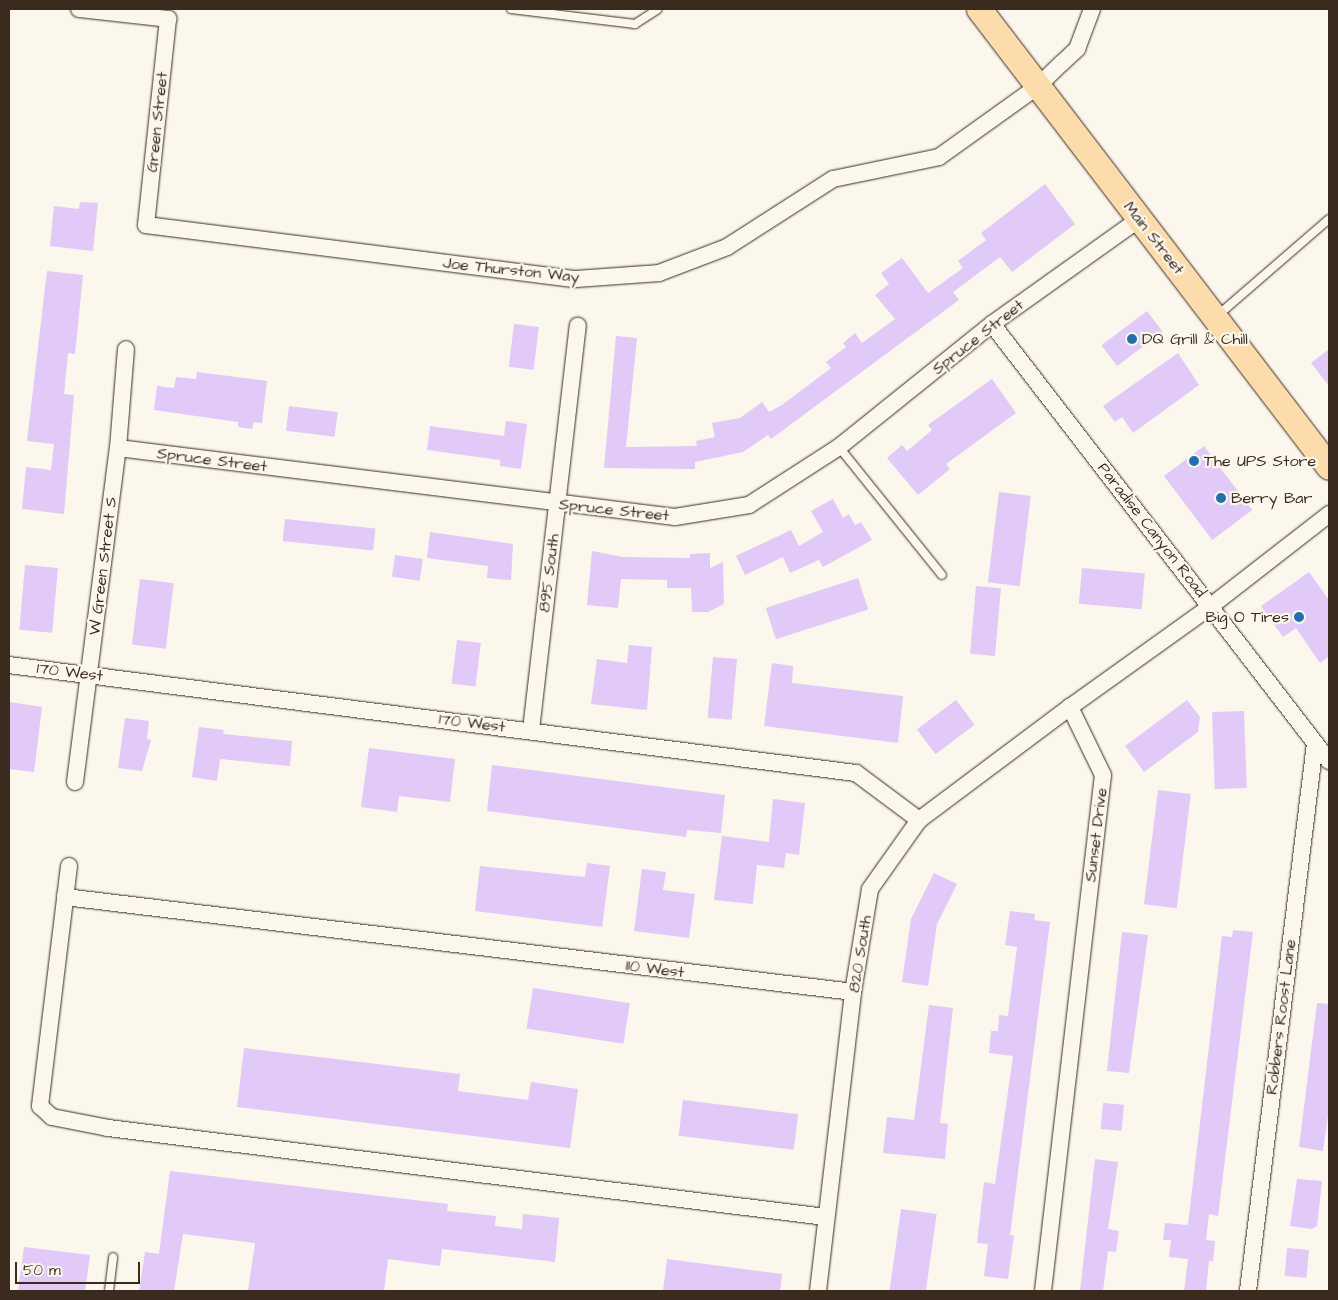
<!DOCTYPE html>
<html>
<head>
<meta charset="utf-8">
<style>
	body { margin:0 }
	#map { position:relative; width:1338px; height:1300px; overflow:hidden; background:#fbf7ec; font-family:"Architects Daughter",sans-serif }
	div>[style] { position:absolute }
	.building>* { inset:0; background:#e1c9f8; transform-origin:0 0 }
	.roads { filter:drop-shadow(0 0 1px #3b2a1e) drop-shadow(0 0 1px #3b2a1e) }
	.lane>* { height:8px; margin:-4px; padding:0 4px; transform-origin:4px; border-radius:4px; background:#fbf7ec }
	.street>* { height:16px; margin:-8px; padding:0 8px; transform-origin:8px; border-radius:8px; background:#fbf7ec }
	.primary>* { height:25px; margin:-12.5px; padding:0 12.5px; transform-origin:12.5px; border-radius:12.5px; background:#fddcac }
	.dots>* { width:14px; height:14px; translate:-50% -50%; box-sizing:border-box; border:2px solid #fbf7ec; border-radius:50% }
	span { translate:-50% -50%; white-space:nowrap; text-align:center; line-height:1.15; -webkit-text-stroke:4.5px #fbf7ec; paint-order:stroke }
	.street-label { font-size:16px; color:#3b2a1e }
	.poi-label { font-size:16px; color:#3b2a1e }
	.left { translate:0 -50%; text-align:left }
	.right { translate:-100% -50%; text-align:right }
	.frame { position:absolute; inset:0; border:10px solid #3b2a1e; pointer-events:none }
	.scale { position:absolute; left:15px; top:1262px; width:125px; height:22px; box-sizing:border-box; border:2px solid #3b2a1e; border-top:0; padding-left:6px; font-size:15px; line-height:18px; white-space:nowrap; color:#3b2a1e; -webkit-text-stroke:4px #fbf7ec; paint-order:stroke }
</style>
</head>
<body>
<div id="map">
	<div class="building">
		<div style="clip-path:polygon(1045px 184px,1075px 224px,1012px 272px,1000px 257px,953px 292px,959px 300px,771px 439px,768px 435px,743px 452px,695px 462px,695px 469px,604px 468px,616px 336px,637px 338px,626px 447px,697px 446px,696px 441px,715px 437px,712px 423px,740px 418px,762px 402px,769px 412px,782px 405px,831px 368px,826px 362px,846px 347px,843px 343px,855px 333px,862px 343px,895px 319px,875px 295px,889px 284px,881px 273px,902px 258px,928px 293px,963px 268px,958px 261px,986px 240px,981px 233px)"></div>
		<div style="clip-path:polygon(80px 202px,98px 203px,93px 251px,50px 246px,54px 206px,79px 209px)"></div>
		<div style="clip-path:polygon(47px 271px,83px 275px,75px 354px,68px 353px,64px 394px,74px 395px,64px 514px,22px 509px,26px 467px,51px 470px,54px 444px,27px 441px)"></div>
		<div style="left:1147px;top:311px;width:26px;height:57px;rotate:53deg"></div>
		<div style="left:514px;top:324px;width:25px;height:43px;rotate:7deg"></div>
		<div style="clip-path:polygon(1329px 349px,1329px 386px,1311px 363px)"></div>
		<div style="clip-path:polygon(1178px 353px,1199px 385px,1133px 433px,1122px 417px,1115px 422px,1103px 406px)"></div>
		<div style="clip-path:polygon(197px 372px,267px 381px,262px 423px,254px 422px,252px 429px,238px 427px,238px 422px,154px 410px,157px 386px,174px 388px,176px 377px,196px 379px)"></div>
		<div style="clip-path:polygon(992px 379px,1016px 413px,946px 464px,950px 469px,918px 495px,887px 458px,902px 445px,907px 451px,932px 430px,928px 425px)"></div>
		<div style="left:289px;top:406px;width:49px;height:25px;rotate:7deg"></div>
		<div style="clip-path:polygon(506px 421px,527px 424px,521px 469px,500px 466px,500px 460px,427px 450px,430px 426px,504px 436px)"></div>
		<div style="left:1204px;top:446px;width:80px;height:50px;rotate:53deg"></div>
		<div style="left:999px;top:492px;width:32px;height:91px;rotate:7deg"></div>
		<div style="clip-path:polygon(833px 499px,843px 518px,849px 514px,855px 525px,861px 522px,872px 540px,823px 567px,819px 560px,790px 573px,783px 557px,745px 575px,736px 556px,791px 530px,799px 546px,823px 532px,811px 511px)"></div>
		<div style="left:285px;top:519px;width:91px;height:22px;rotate:6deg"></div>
		<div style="clip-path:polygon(430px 532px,513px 544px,511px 580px,487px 578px,488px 566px,427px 558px)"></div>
		<div style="clip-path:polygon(592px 551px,623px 557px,690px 558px,690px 554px,710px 553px,710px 568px,723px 562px,724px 604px,708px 612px,692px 612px,691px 588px,667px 588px,667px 580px,621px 579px,618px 608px,587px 605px)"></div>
		<div style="left:395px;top:555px;width:28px;height:22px;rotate:8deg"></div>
		<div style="left:25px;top:565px;width:33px;height:65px;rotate:5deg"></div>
		<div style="left:1082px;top:568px;width:63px;height:36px;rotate:5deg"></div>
		<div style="clip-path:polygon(1309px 572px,1329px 600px,1329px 656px,1320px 663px,1296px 628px,1283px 637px,1261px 606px)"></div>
		<div style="left:858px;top:578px;width:33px;height:97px;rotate:72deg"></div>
		<div style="left:140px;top:579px;width:34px;height:66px;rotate:7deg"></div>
		<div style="left:976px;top:586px;width:25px;height:68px;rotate:5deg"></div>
		<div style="left:457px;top:640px;width:24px;height:44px;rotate:7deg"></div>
		<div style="clip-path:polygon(629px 645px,652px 647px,647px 710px,591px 704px,597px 659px,627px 663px)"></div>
		<div style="left:713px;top:657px;width:24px;height:61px;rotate:5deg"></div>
		<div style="clip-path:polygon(772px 663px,793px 666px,792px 683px,903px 696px,898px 743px,764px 726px)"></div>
		<div style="left:956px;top:700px;width:31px;height:49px;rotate:53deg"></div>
		<div style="clip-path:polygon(1187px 700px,1200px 717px,1198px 732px,1144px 772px,1125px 746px)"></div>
		<div style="clip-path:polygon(10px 702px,42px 707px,34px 772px,9px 769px)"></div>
		<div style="left:1244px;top:711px;width:77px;height:32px;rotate:88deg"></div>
		<div style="clip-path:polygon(125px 718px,149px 721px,147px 739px,151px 740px,142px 771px,118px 768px)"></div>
		<div style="clip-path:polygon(199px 727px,224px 730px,223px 734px,292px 741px,290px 766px,220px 759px,217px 781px,192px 777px)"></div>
		<div style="clip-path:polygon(369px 748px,455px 759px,450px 802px,399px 796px,397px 812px,361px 807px)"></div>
		<div style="clip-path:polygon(492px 765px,725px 795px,721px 833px,687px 830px,686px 837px,487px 811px)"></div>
		<div style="left:1158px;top:790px;width:33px;height:115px;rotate:7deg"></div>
		<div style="clip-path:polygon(773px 799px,805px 803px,799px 855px,786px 853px,784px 868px,757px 865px,753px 904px,714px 900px,722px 836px,769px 842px)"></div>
		<div style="clip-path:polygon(587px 863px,610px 866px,602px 927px,475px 911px,480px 866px,585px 877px)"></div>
		<div style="clip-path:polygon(642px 869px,666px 872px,663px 890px,695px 894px,689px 938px,634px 931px)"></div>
		<div style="clip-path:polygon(934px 873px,957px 884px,937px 924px,928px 986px,902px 982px,911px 919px)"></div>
		<div style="clip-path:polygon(1010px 911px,1035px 914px,1034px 920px,1050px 922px,1010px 1235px,1014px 1235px,1008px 1279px,984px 1276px,988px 1244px,977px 1243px,984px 1182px,995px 1184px,1013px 1056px,989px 1053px,991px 1031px,998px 1031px,999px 1015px,1008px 1016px,1017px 947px,1005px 945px)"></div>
		<div style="clip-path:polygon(1233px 930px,1253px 932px,1218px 1216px,1209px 1214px,1206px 1240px,1215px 1241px,1213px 1261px,1209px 1261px,1206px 1291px,1184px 1291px,1188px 1259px,1169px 1257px,1171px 1240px,1163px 1240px,1165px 1223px,1188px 1225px,1222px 936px,1232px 937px)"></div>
		<div style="clip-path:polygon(1122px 932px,1148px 935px,1129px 1073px,1107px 1071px)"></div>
		<div style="left:533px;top:988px;width:98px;height:41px;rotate:9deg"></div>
		<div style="clip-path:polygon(1317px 1003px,1329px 1004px,1329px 1109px,1323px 1151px,1299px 1147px)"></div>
		<div style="clip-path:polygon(929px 1005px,953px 1008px,940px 1123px,948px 1124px,945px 1159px,883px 1153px,887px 1117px,914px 1120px)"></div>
		<div style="clip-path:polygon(244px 1048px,460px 1074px,458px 1091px,528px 1100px,531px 1082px,578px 1089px,570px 1148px,237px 1107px)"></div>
		<div style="left:683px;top:1100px;width:116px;height:36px;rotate:7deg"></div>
		<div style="left:1103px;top:1103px;width:21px;height:26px;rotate:5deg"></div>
		<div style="clip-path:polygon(1095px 1159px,1118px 1162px,1108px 1229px,1119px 1231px,1116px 1252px,1108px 1251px,1103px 1291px,1080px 1291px)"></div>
		<div style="clip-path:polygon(170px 1171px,448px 1204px,447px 1211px,496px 1216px,495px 1226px,522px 1229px,523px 1214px,559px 1218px,555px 1262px,442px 1249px,440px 1266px,388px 1259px,384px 1291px,248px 1291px,255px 1243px,183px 1234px,174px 1291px,139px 1291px,145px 1252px,159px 1254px)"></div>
		<div style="clip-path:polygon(1297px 1179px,1322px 1181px,1317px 1226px,1312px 1229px,1290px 1226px)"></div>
		<div style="left:901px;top:1209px;width:36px;height:83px;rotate:8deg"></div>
		<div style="clip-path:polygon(24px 1247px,90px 1255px,85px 1291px,18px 1291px)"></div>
		<div style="left:1287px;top:1248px;width:22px;height:28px;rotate:5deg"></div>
		<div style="clip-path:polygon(667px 1259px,782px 1274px,780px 1291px,663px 1291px)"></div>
	</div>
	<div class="roads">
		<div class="lane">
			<div style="left:511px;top:9px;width:125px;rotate:6.9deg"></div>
			<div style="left:635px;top:24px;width:27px;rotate:-33deg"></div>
			<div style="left:1217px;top:316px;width:148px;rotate:-40.9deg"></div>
			<div style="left:839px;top:447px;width:164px;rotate:51.2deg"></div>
			<div style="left:109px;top:1291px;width:34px;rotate:-83deg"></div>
		</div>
		<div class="street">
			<div style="left:79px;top:9px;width:90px;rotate:6.4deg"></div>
			<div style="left:168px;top:19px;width:207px;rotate:96.1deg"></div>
			<div style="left:146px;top:225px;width:433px;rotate:7.2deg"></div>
			<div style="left:576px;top:279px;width:83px;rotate:-4.1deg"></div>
			<div style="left:659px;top:273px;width:73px;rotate:-20.9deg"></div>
			<div style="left:727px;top:247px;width:126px;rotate:-32.7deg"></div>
			<div style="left:833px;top:179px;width:108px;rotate:-11.7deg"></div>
			<div style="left:939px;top:157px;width:122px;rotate:-35.6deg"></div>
			<div style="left:1038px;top:86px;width:33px;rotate:-44deg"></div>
			<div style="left:1062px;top:63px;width:21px;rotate:-43deg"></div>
			<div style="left:1077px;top:49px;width:43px;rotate:-69.4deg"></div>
			<div style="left:992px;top:324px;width:552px;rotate:52.36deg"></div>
			<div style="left:118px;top:448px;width:561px;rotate:7.06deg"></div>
			<div style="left:675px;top:517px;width:75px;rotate:-9.2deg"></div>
			<div style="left:749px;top:505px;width:107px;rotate:-32.8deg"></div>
			<div style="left:839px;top:447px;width:196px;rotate:-38.8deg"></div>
			<div style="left:992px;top:324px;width:181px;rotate:-35.5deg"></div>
			<div style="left:9px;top:665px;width:854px;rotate:7.27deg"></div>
			<div style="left:856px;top:773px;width:79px;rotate:36.7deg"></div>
			<div style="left:531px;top:730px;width:407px;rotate:-83.4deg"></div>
			<div style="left:75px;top:782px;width:337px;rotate:-82.7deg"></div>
			<div style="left:118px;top:448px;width:99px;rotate:-85.4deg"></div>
			<div style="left:69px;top:866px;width:242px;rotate:96.9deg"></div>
			<div style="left:40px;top:1106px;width:16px;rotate:43deg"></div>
			<div style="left:52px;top:1117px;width:57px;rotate:11.1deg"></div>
			<div style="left:108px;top:1128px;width:723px;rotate:7.07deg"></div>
			<div style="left:65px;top:897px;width:794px;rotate:6.87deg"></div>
			<div style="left:818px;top:1291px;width:301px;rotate:-83.3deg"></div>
			<div style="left:853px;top:992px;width:104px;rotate:-80.6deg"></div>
			<div style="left:870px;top:889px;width:85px;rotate:-54.6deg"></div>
			<div style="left:919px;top:820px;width:189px;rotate:-36.8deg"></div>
			<div style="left:1043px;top:1291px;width:519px;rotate:-83.37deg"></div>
			<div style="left:1103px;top:775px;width:76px;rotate:-115.9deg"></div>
			<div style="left:1070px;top:707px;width:173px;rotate:-35.6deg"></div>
			<div style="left:1211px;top:606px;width:150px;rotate:-37.9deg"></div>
			<div style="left:1248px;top:1291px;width:551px;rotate:-83.02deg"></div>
		</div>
		<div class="primary">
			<div style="left:979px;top:9px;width:576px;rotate:52.61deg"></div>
		</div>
	</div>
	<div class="dots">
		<div style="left:1132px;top:339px;background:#1f6fb2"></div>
		<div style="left:1194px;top:461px;background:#1f6fb2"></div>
		<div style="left:1221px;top:498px;background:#1f6fb2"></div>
		<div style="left:1299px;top:617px;background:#1f6fb2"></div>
	</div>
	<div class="street-label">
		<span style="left:157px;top:122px;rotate:-84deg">Green Street</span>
		<span style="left:1154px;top:238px;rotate:52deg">Main Street</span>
		<span style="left:511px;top:270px;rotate:6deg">Joe Thurston Way</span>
		<span style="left:978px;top:337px;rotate:-38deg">Spruce Street</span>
		<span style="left:212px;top:460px;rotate:7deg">Spruce Street</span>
		<span style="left:614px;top:510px;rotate:6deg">Spruce Street</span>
		<span style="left:1152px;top:530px;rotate:52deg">Paradise Canyon Road</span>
		<span style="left:103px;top:566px;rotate:-83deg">W Green Street S</span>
		<span style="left:549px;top:573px;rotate:-83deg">895 South</span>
		<span style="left:70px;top:672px;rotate:7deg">170 West</span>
		<span style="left:472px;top:723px;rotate:7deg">170 West</span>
		<span style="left:1096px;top:835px;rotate:-83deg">Sunset Drive</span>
		<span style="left:860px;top:954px;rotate:-81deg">820 South</span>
		<span style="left:655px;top:969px;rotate:7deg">110 West</span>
		<span style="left:1281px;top:1017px;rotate:-83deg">Robbers Roost Lane</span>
	</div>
	<div class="poi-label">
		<span class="left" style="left:1142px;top:339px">DQ Grill &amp; Chill</span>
		<span class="left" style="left:1204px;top:461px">The UPS Store</span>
		<span class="left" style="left:1231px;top:498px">Berry Bar</span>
		<span class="right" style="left:1289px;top:617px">Big O Tires</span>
	</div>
	<div class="frame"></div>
	<div class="scale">50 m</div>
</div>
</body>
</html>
